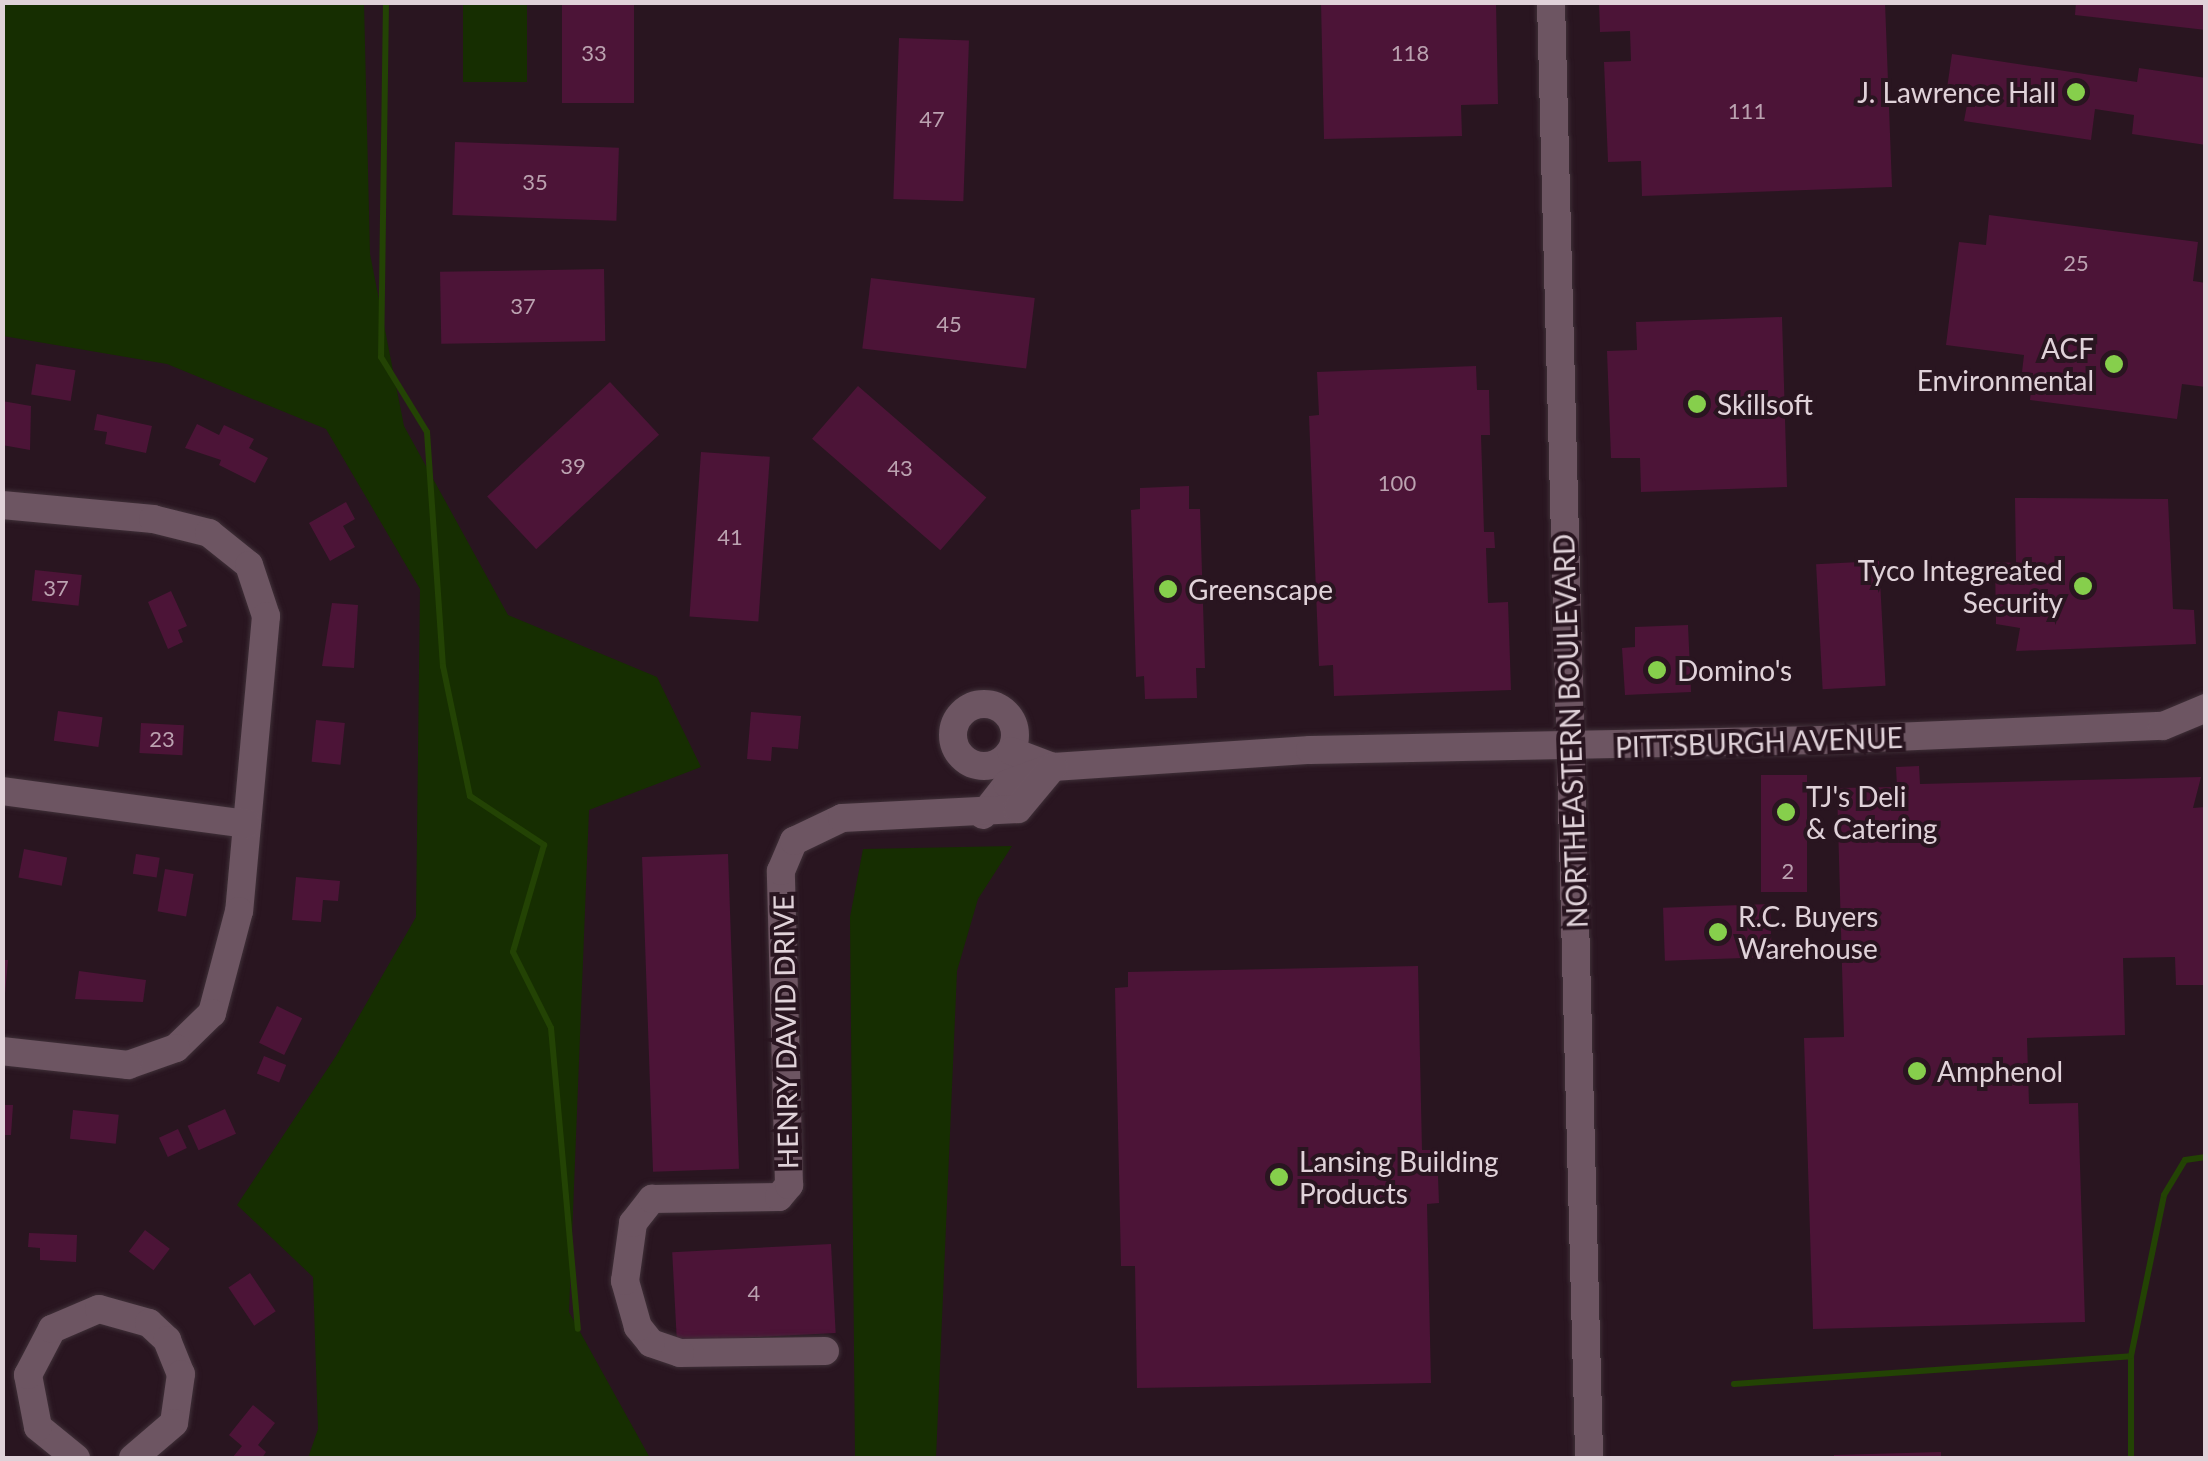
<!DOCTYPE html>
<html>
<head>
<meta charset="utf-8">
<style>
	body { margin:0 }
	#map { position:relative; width:2208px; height:1461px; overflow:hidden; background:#291520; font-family:Lato,sans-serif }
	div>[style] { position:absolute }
	.green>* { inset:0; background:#162e01; transform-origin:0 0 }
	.stream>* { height:6px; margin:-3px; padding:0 3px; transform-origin:3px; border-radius:3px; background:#234304 }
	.building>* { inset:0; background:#4c1437; transform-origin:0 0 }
	.roads { filter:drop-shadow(0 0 2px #3f3038) drop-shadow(0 0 2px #3f3038) }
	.minor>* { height:28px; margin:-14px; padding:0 14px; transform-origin:14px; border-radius:14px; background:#6d5562 }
	.minor>.ring { margin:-14px; padding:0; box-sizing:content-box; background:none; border:28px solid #6d5562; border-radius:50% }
	.dots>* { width:28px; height:28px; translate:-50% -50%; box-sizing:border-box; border:5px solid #291520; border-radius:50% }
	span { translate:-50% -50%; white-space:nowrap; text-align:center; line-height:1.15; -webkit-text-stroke:8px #291520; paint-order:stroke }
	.number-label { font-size:22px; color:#bba2b0 }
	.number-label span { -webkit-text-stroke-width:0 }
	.poi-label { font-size:28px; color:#e0d2d9 }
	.right { translate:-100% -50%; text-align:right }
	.left { translate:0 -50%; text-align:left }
	.street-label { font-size:28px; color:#e0d2d9 }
	.frame { position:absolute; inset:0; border:5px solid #e0d2d9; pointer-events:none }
</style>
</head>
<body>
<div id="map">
	<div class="green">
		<div style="clip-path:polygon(2px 3px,364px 3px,370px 254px,404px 426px,508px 615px,657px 677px,701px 767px,589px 810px,569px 1312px,650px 1458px,308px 1458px,318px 1429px,313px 1277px,237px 1205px,336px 1056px,416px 917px,420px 589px,326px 429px,167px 364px,3px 336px)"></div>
		<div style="left:463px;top:3px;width:64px;height:79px"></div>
		<div style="clip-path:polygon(1012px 846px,978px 899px,957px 971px,936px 1458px,855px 1458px,850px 917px,863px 849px)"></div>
	</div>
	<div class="stream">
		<div style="left:386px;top:2px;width:355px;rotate:90.8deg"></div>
		<div style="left:381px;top:357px;width:88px;rotate:58.5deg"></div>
		<div style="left:427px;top:432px;width:235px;rotate:86.1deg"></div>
		<div style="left:443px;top:666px;width:133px;rotate:78.3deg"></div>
		<div style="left:470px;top:796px;width:89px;rotate:33.5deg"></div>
		<div style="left:544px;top:845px;width:111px;rotate:106.2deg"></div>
		<div style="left:513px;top:952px;width:85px;rotate:63.4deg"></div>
		<div style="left:551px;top:1028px;width:302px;rotate:84.9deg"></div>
		<div style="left:1734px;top:1384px;width:398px;rotate:-4deg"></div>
		<div style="left:2131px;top:1458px;width:102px;rotate:-90deg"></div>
		<div style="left:2131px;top:1356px;width:164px;rotate:-78.4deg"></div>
		<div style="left:2164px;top:1195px;width:41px;rotate:-59deg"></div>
		<div style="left:2185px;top:1160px;width:21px;rotate:-8deg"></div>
	</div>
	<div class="building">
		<div style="left:562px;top:2px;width:72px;height:101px"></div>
		<div style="clip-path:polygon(1321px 2px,1496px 2px,1498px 104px,1461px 105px,1462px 136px,1324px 139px)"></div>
		<div style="clip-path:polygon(1599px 2px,1885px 2px,1892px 187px,1642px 196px,1641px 161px,1608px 162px,1604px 62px,1631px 61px,1630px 31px,1600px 32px)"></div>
		<div style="clip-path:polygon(2076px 2px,2206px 2px,2206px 30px,2075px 15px)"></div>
		<div style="left:899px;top:38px;width:70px;height:161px;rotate:2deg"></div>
		<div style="clip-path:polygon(1952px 54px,2137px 82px,2139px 68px,2206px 78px,2206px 145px,2132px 134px,2134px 115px,2095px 109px,2091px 140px,1964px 121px,1967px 105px,1945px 102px)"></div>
		<div style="left:455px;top:142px;width:164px;height:73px;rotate:2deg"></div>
		<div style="clip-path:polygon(1989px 215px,2198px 242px,2193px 281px,2206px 283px,2206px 387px,2182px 384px,2177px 419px,2030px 400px,2033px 373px,2022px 372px,2024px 355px,1946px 345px,1959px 242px,1986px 245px)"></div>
		<div style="left:604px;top:269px;width:72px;height:164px;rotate:89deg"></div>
		<div style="left:871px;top:278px;width:165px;height:71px;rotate:7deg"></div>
		<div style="clip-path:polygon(1782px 317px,1787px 487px,1641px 492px,1640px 458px,1611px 458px,1607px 351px,1637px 350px,1636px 322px)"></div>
		<div style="left:36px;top:364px;width:40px;height:31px;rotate:9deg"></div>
		<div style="clip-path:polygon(1476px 366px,1477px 390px,1489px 390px,1490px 435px,1481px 435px,1484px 532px,1494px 532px,1495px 548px,1486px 548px,1488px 603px,1508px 602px,1511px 690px,1334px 696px,1333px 665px,1319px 666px,1309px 416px,1319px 415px,1317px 372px)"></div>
		<div style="left:610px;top:382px;width:72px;height:168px;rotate:47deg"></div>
		<div style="left:858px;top:386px;width:170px;height:70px;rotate:41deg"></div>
		<div style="clip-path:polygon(2px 401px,31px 406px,30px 450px,2px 445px)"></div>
		<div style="clip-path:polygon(97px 414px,152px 426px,146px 453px,105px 444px,107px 432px,94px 430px)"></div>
		<div style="clip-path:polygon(197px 424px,219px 435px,224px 425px,254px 439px,249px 448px,268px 458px,255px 483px,219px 465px,221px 460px,185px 448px)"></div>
		<div style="left:701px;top:452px;width:69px;height:165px;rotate:4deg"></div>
		<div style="clip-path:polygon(1189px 486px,1189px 509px,1200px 509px,1205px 668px,1196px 668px,1197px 698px,1145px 699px,1144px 676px,1136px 677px,1131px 510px,1140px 509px,1140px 488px)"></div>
		<div style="clip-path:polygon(2015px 498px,2168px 499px,2173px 609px,2194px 610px,2196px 644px,2016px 651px,2020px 628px,1996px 624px,1995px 562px,2016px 563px)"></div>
		<div style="clip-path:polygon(346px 502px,355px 519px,343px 526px,355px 547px,330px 561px,309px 523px)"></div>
		<div style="left:1879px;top:561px;width:125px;height:63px;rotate:87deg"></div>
		<div style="left:35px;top:570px;width:47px;height:31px;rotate:6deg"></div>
		<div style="clip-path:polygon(171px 591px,187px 626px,178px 630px,183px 642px,168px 649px,148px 602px)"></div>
		<div style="clip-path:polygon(332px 603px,358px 605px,354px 668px,322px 666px)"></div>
		<div style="clip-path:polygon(1688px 625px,1691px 692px,1625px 695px,1622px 648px,1635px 647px,1635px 627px)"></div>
		<div style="left:58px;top:711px;width:45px;height:30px;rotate:8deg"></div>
		<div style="clip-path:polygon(751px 712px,801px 716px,798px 749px,772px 747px,771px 761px,747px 759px)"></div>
		<div style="left:316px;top:720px;width:29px;height:42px;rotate:6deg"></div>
		<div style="left:141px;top:723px;width:43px;height:30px;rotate:3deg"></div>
		<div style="clip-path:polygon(1919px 766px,1920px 784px,2201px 777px,2193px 808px,2206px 807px,2206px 985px,2176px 985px,2175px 957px,2123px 958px,2125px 1035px,2027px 1038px,2029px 1104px,2078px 1103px,2085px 1322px,1813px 1329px,1804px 1038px,1844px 1037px,1837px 788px,1897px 787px,1896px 767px)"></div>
		<div style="left:1761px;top:775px;width:46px;height:117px"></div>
		<div style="left:24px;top:849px;width:44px;height:29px;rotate:11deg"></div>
		<div style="left:136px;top:854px;width:24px;height:20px;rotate:9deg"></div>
		<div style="left:728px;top:854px;width:315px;height:86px;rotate:88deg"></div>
		<div style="left:165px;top:869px;width:29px;height:43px;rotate:10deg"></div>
		<div style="clip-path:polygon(296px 877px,340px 881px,338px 901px,323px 900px,321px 922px,292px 920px)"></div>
		<div style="left:1770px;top:904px;width:53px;height:107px;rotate:88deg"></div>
		<div style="clip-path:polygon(2px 960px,8px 960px,5px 994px,2px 993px)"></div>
		<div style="clip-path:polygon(1418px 966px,1422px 1150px,1437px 1150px,1439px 1203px,1427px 1204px,1431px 1383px,1137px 1388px,1135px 1266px,1121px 1266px,1115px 988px,1128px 987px,1128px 972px)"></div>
		<div style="clip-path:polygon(79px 971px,146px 980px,143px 1002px,75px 999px)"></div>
		<div style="left:277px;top:1006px;width:28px;height:41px;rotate:26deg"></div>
		<div style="left:264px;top:1056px;width:24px;height:19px;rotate:22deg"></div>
		<div style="clip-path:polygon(2px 1105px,13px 1105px,11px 1135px,2px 1135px)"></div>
		<div style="left:225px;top:1109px;width:27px;height:41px;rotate:66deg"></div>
		<div style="left:73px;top:1110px;width:46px;height:29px;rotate:6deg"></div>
		<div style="left:178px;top:1129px;width:21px;height:21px;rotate:65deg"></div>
		<div style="left:145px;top:1230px;width:31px;height:27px;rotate:37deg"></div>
		<div style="clip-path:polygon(29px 1233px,77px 1235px,76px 1262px,40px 1260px,40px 1248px,28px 1247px)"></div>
		<div style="left:831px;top:1244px;width:89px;height:159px;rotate:87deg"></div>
		<div style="left:250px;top:1273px;width:46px;height:26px;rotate:56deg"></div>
		<div style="clip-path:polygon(253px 1405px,275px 1423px,258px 1445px,266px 1452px,262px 1458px,232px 1458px,242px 1446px,229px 1435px)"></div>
		<div style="clip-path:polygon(1941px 1452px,1941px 1458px,1834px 1458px,1834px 1455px)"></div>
	</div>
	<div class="roads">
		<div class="minor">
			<div style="left:1551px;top:2px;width:1456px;rotate:88.5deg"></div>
			<div style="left:2px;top:505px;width:152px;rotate:5.3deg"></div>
			<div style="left:153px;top:519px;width:58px;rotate:14deg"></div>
			<div style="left:209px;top:533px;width:51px;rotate:38.7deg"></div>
			<div style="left:249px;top:565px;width:54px;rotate:71.6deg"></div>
			<div style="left:266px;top:616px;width:296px;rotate:95.2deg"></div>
			<div style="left:239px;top:911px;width:106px;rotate:104.8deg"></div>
			<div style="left:212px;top:1013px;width:50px;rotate:135.8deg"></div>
			<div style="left:176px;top:1048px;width:51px;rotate:160.5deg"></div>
			<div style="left:128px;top:1065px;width:127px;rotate:-173.7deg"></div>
			<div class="ring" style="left:953px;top:704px;width:34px;height:34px"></div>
			<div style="left:1011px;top:751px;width:45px;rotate:20.9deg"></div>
			<div style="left:1053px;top:767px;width:258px;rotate:-3.8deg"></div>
			<div style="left:1310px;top:750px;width:512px;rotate:-1.12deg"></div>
			<div style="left:1822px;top:740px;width:341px;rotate:-2.4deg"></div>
			<div style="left:2163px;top:726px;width:47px;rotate:-22.7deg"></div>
			<div style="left:2px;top:791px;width:247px;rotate:7.7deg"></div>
			<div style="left:983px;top:815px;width:39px;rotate:-52deg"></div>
			<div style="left:1007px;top:784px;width:49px;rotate:-20.3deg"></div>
			<div style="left:825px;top:1351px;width:145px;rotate:179.2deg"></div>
			<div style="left:680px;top:1353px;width:31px;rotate:-161deg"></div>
			<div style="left:651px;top:1343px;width:21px;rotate:-129deg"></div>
			<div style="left:638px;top:1327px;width:48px;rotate:-105.8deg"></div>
			<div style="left:625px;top:1281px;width:59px;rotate:-82.1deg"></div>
			<div style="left:633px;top:1223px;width:31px;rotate:-52deg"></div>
			<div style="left:652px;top:1199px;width:127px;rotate:-0.9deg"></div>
			<div style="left:779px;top:1197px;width:16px;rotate:-50deg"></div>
			<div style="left:789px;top:1185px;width:314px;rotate:-91.5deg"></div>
			<div style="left:781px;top:871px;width:33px;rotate:-67deg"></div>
			<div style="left:794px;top:841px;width:53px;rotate:-25.6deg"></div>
			<div style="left:842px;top:818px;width:176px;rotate:-2.9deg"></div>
			<div style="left:1018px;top:809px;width:55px;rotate:-50.2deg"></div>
			<div style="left:76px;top:1458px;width:49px;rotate:-140.8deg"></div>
			<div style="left:38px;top:1427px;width:53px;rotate:-100.9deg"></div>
			<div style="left:28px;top:1375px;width:52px;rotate:-62.4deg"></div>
			<div style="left:52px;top:1329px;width:51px;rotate:-23.1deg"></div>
			<div style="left:99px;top:1309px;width:52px;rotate:15.6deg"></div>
			<div style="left:149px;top:1323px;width:25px;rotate:43deg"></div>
			<div style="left:167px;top:1340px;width:37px;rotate:68deg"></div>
			<div style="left:181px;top:1374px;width:49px;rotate:98.1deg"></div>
			<div style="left:174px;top:1423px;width:54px;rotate:139.5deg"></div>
		</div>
	</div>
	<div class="dots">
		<div style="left:2076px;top:92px;background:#86cf4c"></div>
		<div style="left:2114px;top:364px;background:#86cf4c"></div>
		<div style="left:1697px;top:404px;background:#86cf4c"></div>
		<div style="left:2083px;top:586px;background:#86cf4c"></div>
		<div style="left:1168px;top:589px;background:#86cf4c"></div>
		<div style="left:1657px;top:670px;background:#86cf4c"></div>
		<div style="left:1786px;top:812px;background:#86cf4c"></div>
		<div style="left:1718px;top:932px;background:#86cf4c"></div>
		<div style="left:1917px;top:1071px;background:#86cf4c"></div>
		<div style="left:1279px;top:1177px;background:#86cf4c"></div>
	</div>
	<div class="number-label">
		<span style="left:594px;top:53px">33</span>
		<span style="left:1410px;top:53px">118</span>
		<span style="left:1747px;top:111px">111</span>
		<span style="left:932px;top:119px">47</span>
		<span style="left:535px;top:182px">35</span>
		<span style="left:2076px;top:263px">25</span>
		<span style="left:523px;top:306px">37</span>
		<span style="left:949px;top:324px">45</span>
		<span style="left:573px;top:466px">39</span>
		<span style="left:900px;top:468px">43</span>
		<span style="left:1397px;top:483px">100</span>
		<span style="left:730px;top:537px">41</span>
		<span style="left:56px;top:588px">37</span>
		<span style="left:162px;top:739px">23</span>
		<span style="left:1788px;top:871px">2</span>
		<span style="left:754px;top:1293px">4</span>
	</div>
	<div class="poi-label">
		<span class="right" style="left:2056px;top:92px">J. Lawrence Hall</span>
		<span class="right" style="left:2094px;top:364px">ACF<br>Environmental</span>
		<span class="left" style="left:1717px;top:404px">Skillsoft</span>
		<span class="right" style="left:2063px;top:586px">Tyco Integreated<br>Security</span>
		<span class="left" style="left:1188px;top:589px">Greenscape</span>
		<span class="left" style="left:1677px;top:670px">Domino's</span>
		<span class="left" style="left:1806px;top:812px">TJ's Deli<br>&amp; Catering</span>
		<span class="left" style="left:1738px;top:932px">R.C. Buyers<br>Warehouse</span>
		<span class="left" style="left:1937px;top:1071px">Amphenol</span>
		<span class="left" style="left:1299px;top:1177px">Lansing Building<br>Products</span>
	</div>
	<div class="street-label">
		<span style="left:1570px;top:731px;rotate:-92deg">NORTHEASTERN BOULEVARD</span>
		<span style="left:1759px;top:742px;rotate:-2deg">PITTSBURGH AVENUE</span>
		<span style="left:785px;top:1032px;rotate:-91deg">HENRY DAVID DRIVE</span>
	</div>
	<div class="frame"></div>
</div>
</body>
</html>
